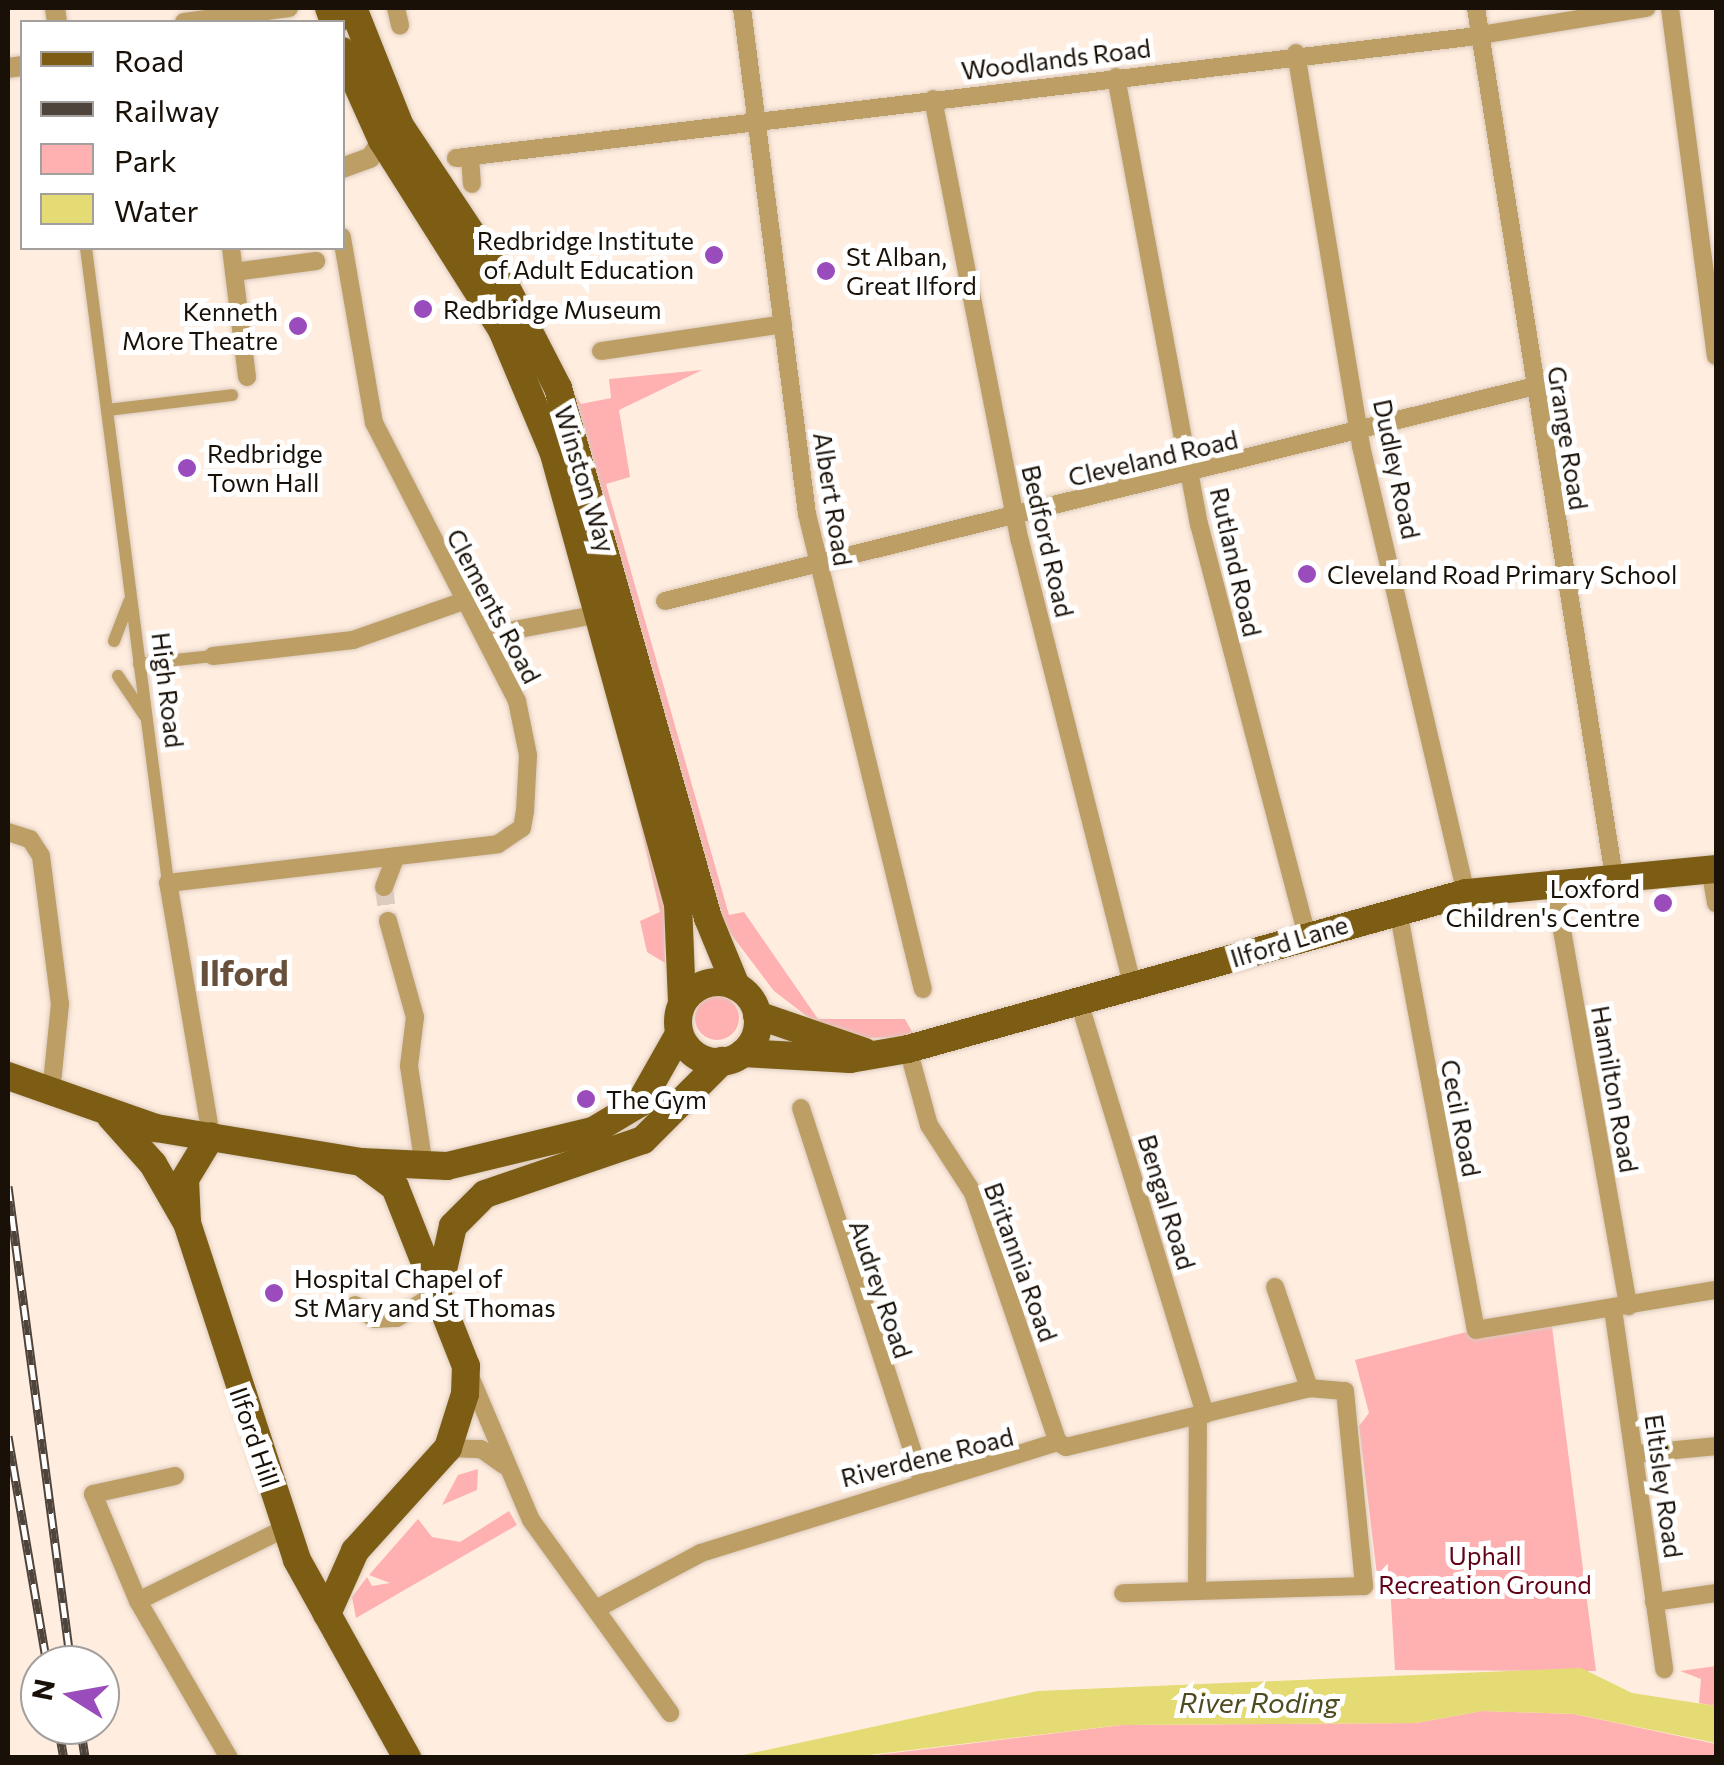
<!DOCTYPE html>
<html>
<head>
<meta charset="utf-8">
<style>
	body { margin:0 }
	#map { position:relative; width:1724px; height:1765px; overflow:hidden; background:#ffeddf; font-family:Commissioner,sans-serif }
	div>[style] { position:absolute }
	.green>* { inset:0; background:#ffb0b1 }
	.round { border-radius:50% }
	.water>* { inset:0; background:#e4db74 }
	.minor-tunnel>* { height:18px; margin-top:-9px; transform-origin:0; background:repeating-linear-gradient(90deg,#dcccbf 0 18px,transparent 0 27px) }
	.roads { filter:drop-shadow(0 0 2px #dacabd) drop-shadow(0 0 2px #dacabd) }
	.pedestrian>* { height:12px; margin:-6px; padding:0 6px; transform-origin:6px; border-radius:6px; background:#bd9e65 }
	.minor>* { height:18px; margin:-9px; padding:0 9px; transform-origin:9px; border-radius:9px; background:#bd9e65 }
	.tertiary>* { height:20px; margin:-10px; padding:0 10px; transform-origin:10px; border-radius:10px; background:#bd9e65 }
	.primary>* { height:28px; margin:-14px; padding:0 14px; transform-origin:14px; border-radius:14px; background:#7d5d14 }
	.primary>.ring { margin:-14px; padding:0; box-sizing:content-box; background:none; border:28px solid #7d5d14; border-radius:50% }
	.rail>* { height:9px; margin-top:-4.5px; transform-origin:0; background:repeating-linear-gradient(90deg,#fff 0 15px,#4f443b 0 30px); box-sizing:border-box; border-block:2px solid #4f443b }
	.dots>* { width:28px; height:28px; translate:-50% -50%; box-sizing:border-box; border:5px solid #fff; border-radius:50% }
	span { translate:-50% -50%; white-space:nowrap; text-align:center; line-height:1.15; -webkit-text-stroke:10px #fff; paint-order:stroke }
	.street-label { font-size:25px; color:#191008 }
	.poi-label { font-size:25px; color:#191008 }
	.right { translate:-100% -50%; text-align:right }
	.left { translate:0 -50%; text-align:left }
	.park-label { font-size:25px; color:#620217 }
	.water-label { font-size:28px; color:#4f4b20; font-style:italic }
	.district-label { font-size:35px; color:#684f3b; font-weight:700 }
	.frame { position:absolute; inset:0; border:10px solid #191008; pointer-events:none }
	.legend { position:absolute; left:20px; top:20px; width:325px; height:230px; box-sizing:border-box; background:#fff; border:2px solid #a39f9c; margin:0; padding:12px 18px; list-style:none; font-size:30px; color:#191008 }
	.legend li { display:flex; align-items:center; gap:20px; height:50px }
	.legend b { width:50px; border:2px solid #a39f9c }
	.north { position:absolute; left:20px; top:1645px; width:100px; height:100px; box-sizing:border-box; background:#fff; border:2px solid #a39f9c; border-radius:50%; rotate:281deg; font-size:28px; font-weight:700; line-height:40px; text-align:center; color:#191008 }
	.north::after { content:''; display:block; margin:auto; width:35px; height:45px; background:#9a4bbc; clip-path:polygon(50% 0,100% 100%,50% 72%,0 100%) }
</style>
</head>
<body>
<div id="map">
	<div class="green">
		<div style="clip-path:polygon(702px 370px,619px 410px,630px 477px,606px 484px,729px 915px,744px 912px,818px 1019px,905px 1019px,915px 1037px,862px 1038px,808px 1017px,774px 991px,721px 921px,564px 379px,581px 404px,611px 398px,609px 379px)"></div>
		<div style="clip-path:polygon(625px 757px,664px 901px,665px 963px,647px 952px,640px 921px,660px 912px)"></div>
		<div class="round" style="left:695px;top:996px;width:44px;height:44px"></div>
		<div style="clip-path:polygon(1550px 1311px,1596px 1671px,1395px 1670px,1390px 1585px,1378px 1583px,1359px 1426px,1369px 1413px,1355px 1360px)"></div>
		<div style="clip-path:polygon(478px 1469px,477px 1490px,442px 1505px,458px 1475px)"></div>
		<div style="clip-path:polygon(509px 1511px,517px 1525px,356px 1618px,352px 1597px,367px 1577px,372px 1586px,390px 1583px,369px 1575px,418px 1519px,432px 1537px,460px 1542px)"></div>
		<div style="clip-path:polygon(1716px 1666px,1716px 1706px,1699px 1703px,1701px 1679px,1680px 1671px)"></div>
		<div style="clip-path:polygon(1482px 1711px,1574px 1714px,1716px 1744px,1716px 1758px,852px 1758px,1122px 1725px,1416px 1723px)"></div>
	</div>
	<div class="water">
		<div style="clip-path:polygon(1581px 1668px,1632px 1693px,1716px 1706px,1716px 1743px,1574px 1714px,1482px 1711px,1416px 1723px,1121px 1725px,852px 1757px,734px 1757px,1038px 1691px)"></div>
	</div>
	<div class="minor-tunnel">
		<div style="left:384px;top:887px;width:34px;rotate:83deg"></div>
	</div>
	<div class="roads">
		<div class="pedestrian">
			<div style="left:86px;top:248px;width:640px;rotate:82.64deg"></div>
			<div style="left:107px;top:410px;width:126px;rotate:-6.8deg"></div>
			<div style="left:114px;top:641px;width:42px;rotate:-69deg"></div>
			<div style="left:139px;top:664px;width:74px;rotate:-6.2deg"></div>
			<div style="left:118px;top:676px;width:48px;rotate:56deg"></div>
		</div>
		<div class="minor">
			<div style="left:396px;top:8px;width:18px;rotate:77deg"></div>
			<div style="left:742px;top:8px;width:510px;rotate:82.68deg"></div>
			<div style="left:807px;top:514px;width:489px;rotate:76.3deg"></div>
			<div style="left:1476px;top:8px;width:879px;rotate:80.97deg"></div>
			<div style="left:1670px;top:8px;width:351px;rotate:82.5deg"></div>
			<div style="left:184px;top:22px;width:106px;rotate:-7.6deg"></div>
			<div style="left:1296px;top:53px;width:398px;rotate:80.6deg"></div>
			<div style="left:1361px;top:446px;width:459px;rotate:76.8deg"></div>
			<div style="left:1116px;top:77px;width:455px;rotate:79.5deg"></div>
			<div style="left:1199px;top:524px;width:425px;rotate:75.3deg"></div>
			<div style="left:933px;top:99px;width:450px;rotate:78.9deg"></div>
			<div style="left:1020px;top:541px;width:463px;rotate:75.8deg"></div>
			<div style="left:470px;top:157px;width:27px;rotate:86deg"></div>
			<div style="left:456px;top:158px;width:1020px;rotate:-6.81deg"></div>
			<div style="left:1469px;top:37px;width:180px;rotate:-9.3deg"></div>
			<div style="left:231px;top:248px;width:24px;rotate:83deg"></div>
			<div style="left:601px;top:351px;width:184px;rotate:-8.4deg"></div>
			<div style="left:247px;top:377px;width:106px;rotate:-97.1deg"></div>
			<div style="left:234px;top:272px;width:83px;rotate:-7.6deg"></div>
			<div style="left:665px;top:601px;width:896px;rotate:-13.88deg"></div>
			<div style="left:487px;top:635px;width:114px;rotate:-10.6deg"></div>
			<div style="left:213px;top:656px;width:141px;rotate:-6.5deg"></div>
			<div style="left:353px;top:640px;width:114px;rotate:-19.4deg"></div>
			<div style="left:8px;top:832px;width:23px;rotate:18deg"></div>
			<div style="left:30px;top:839px;width:20px;rotate:57deg"></div>
			<div style="left:41px;top:856px;width:149px;rotate:82.7deg"></div>
			<div style="left:60px;top:1004px;width:89px;rotate:95.8deg"></div>
			<div style="left:1710px;top:869px;width:35px;rotate:80deg"></div>
			<div style="left:1553px;top:879px;width:434px;rotate:80deg"></div>
			<div style="left:384px;top:887px;width:33px;rotate:-69deg"></div>
			<div style="left:1398px;top:910px;width:427px;rotate:79.5deg"></div>
			<div style="left:1476px;top:1330px;width:243px;rotate:-9.5deg"></div>
			<div style="left:388px;top:921px;width:100px;rotate:74.3deg"></div>
			<div style="left:415px;top:1017px;width:49px;rotate:97deg"></div>
			<div style="left:409px;top:1066px;width:101px;rotate:81.5deg"></div>
			<div style="left:1080px;top:1005px;width:428px;rotate:73deg"></div>
			<div style="left:908px;top:1049px;width:79px;rotate:74.6deg"></div>
			<div style="left:929px;top:1125px;width:81px;rotate:57.1deg"></div>
			<div style="left:973px;top:1193px;width:263px;rotate:71.2deg"></div>
			<div style="left:801px;top:1108px;width:394px;rotate:72deg"></div>
			<div style="left:211px;top:1136px;width:257px;rotate:-99.6deg"></div>
			<div style="left:168px;top:883px;width:332px;rotate:-6.7deg"></div>
			<div style="left:498px;top:844px;width:29px;rotate:-34deg"></div>
			<div style="left:522px;top:828px;width:17px;rotate:-80deg"></div>
			<div style="left:525px;top:811px;width:56px;rotate:-86.9deg"></div>
			<div style="left:528px;top:755px;width:55px;rotate:-101.5deg"></div>
			<div style="left:517px;top:701px;width:313px;rotate:-117.2deg"></div>
			<div style="left:374px;top:423px;width:189px;rotate:-99.8deg"></div>
			<div style="left:1275px;top:1287px;width:107px;rotate:71.4deg"></div>
			<div style="left:355px;top:1305px;width:24px;rotate:35deg"></div>
			<div style="left:375px;top:1319px;width:22px;rotate:-3deg"></div>
			<div style="left:397px;top:1318px;width:51px;rotate:-32.1deg"></div>
			<div style="left:1613px;top:1309px;width:364px;rotate:81.9deg"></div>
			<div style="left:466px;top:1367px;width:166px;rotate:67deg"></div>
			<div style="left:531px;top:1520px;width:238px;rotate:54.2deg"></div>
			<div style="left:1058px;top:1442px;width:9px;rotate:32deg"></div>
			<div style="left:1066px;top:1447px;width:250px;rotate:-13.6deg"></div>
			<div style="left:1309px;top:1388px;width:36px;rotate:5deg"></div>
			<div style="left:1345px;top:1391px;width:196px;rotate:84.4deg"></div>
			<div style="left:1364px;top:1586px;width:241px;rotate:178.3deg"></div>
			<div style="left:448px;top:1448px;width:33px;rotate:2deg"></div>
			<div style="left:481px;top:1449px;width:29px;rotate:35deg"></div>
			<div style="left:1635px;top:1454px;width:81px;rotate:-5.6deg"></div>
			<div style="left:1197px;top:1591px;width:175px;rotate:-89.7deg"></div>
			<div style="left:138px;top:1601px;width:116px;rotate:-112.8deg"></div>
			<div style="left:93px;top:1494px;width:84px;rotate:-12.4deg"></div>
			<div style="left:1654px;top:1602px;width:63px;rotate:-8.3deg"></div>
			<div style="left:596px;top:1609px;width:119px;rotate:-28.1deg"></div>
			<div style="left:701px;top:1553px;width:374px;rotate:-17.3deg"></div>
			<div style="left:229px;top:1758px;width:181px;rotate:-120.1deg"></div>
			<div style="left:138px;top:1601px;width:167px;rotate:-26.3deg"></div>
		</div>
		<div class="tertiary">
			<div style="left:55px;top:8px;width:14px;rotate:82deg"></div>
			<div style="left:8px;top:68px;width:14px;rotate:-8deg"></div>
			<div style="left:342px;top:168px;width:30px;rotate:-20deg"></div>
			<div style="left:370px;top:158px;width:22px;rotate:-56deg"></div>
		</div>
		<div class="primary">
			<div style="left:329px;top:8px;width:15px;rotate:70deg"></div>
			<div style="left:353px;top:8px;width:127px;rotate:68.3deg"></div>
			<div style="left:400px;top:126px;width:186px;rotate:56.4deg"></div>
			<div style="left:503px;top:281px;width:120px;rotate:62.8deg"></div>
			<div style="left:558px;top:388px;width:551px;rotate:74.2deg"></div>
			<div style="left:708px;top:918px;width:74px;rotate:67.6deg"></div>
			<div style="left:342px;top:51px;width:98px;rotate:65.8deg"></div>
			<div style="left:382px;top:140px;width:225px;rotate:57.7deg"></div>
			<div style="left:502px;top:330px;width:134px;rotate:67.2deg"></div>
			<div style="left:554px;top:454px;width:466px;rotate:74.6deg"></div>
			<div style="left:678px;top:903px;width:99px;rotate:87.7deg"></div>
			<div class="ring" style="left:678px;top:982px;width:52px;height:52px"></div>
			<div style="left:757px;top:1015px;width:114px;rotate:18.9deg"></div>
			<div style="left:743px;top:1053px;width:107px;rotate:3.2deg"></div>
			<div style="left:850px;top:1059px;width:59px;rotate:-9.8deg"></div>
			<div style="left:908px;top:1049px;width:579px;rotate:-15.62deg"></div>
			<div style="left:1466px;top:893px;width:251px;rotate:-5.5deg"></div>
			<div style="left:8px;top:1076px;width:157px;rotate:19.4deg"></div>
			<div style="left:156px;top:1128px;width:208px;rotate:9.4deg"></div>
			<div style="left:361px;top:1162px;width:42px;rotate:36.3deg"></div>
			<div style="left:395px;top:1187px;width:193px;rotate:68.4deg"></div>
			<div style="left:466px;top:1366px;width:28px;rotate:92deg"></div>
			<div style="left:465px;top:1394px;width:57px;rotate:107.5deg"></div>
			<div style="left:448px;top:1448px;width:139px;rotate:132.1deg"></div>
			<div style="left:355px;top:1551px;width:69px;rotate:114deg"></div>
			<div style="left:111px;top:1117px;width:63px;rotate:48.2deg"></div>
			<div style="left:153px;top:1164px;width:68px;rotate:60deg"></div>
			<div style="left:187px;top:1223px;width:354px;rotate:71.9deg"></div>
			<div style="left:297px;top:1560px;width:227px;rotate:60.9deg"></div>
			<div style="left:361px;top:1162px;width:86px;rotate:2.7deg"></div>
			<div style="left:447px;top:1166px;width:150px;rotate:-13.5deg"></div>
			<div style="left:593px;top:1131px;width:55px;rotate:-30.8deg"></div>
			<div style="left:640px;top:1103px;width:79px;rotate:-60.5deg"></div>
			<div style="left:187px;top:1222px;width:43px;rotate:-92.7deg"></div>
			<div style="left:185px;top:1179px;width:50px;rotate:-58.8deg"></div>
			<div style="left:440px;top:1283px;width:58px;rotate:-77.2deg"></div>
			<div style="left:453px;top:1226px;width:45px;rotate:-45deg"></div>
			<div style="left:485px;top:1194px;width:167px;rotate:-18.9deg"></div>
			<div style="left:643px;top:1140px;width:112px;rotate:-45deg"></div>
		</div>
	</div>
	<div class="rail">
		<div style="left:8px;top:1186px;width:483px;rotate:82.5deg"></div>
		<div style="left:8px;top:1436px;width:232px;rotate:80.3deg"></div>
		<div style="left:58px;top:1725px;width:34px;rotate:80deg"></div>
		<div style="left:80px;top:1725px;width:33px;rotate:81deg"></div>
	</div>
	<div class="dots">
		<div style="left:714px;top:255px;background:#9a4bbc"></div>
		<div style="left:826px;top:271px;background:#9a4bbc"></div>
		<div style="left:423px;top:309px;background:#9a4bbc"></div>
		<div style="left:298px;top:326px;background:#9a4bbc"></div>
		<div style="left:187px;top:468px;background:#9a4bbc"></div>
		<div style="left:1307px;top:574px;background:#9a4bbc"></div>
		<div style="left:1663px;top:903px;background:#9a4bbc"></div>
		<div style="left:586px;top:1099px;background:#9a4bbc"></div>
		<div style="left:274px;top:1293px;background:#9a4bbc"></div>
	</div>
	<div class="street-label">
		<span style="left:1056px;top:59px;rotate:-7deg">Woodlands Road</span>
		<span style="left:1568px;top:438px;rotate:81deg">Grange Road</span>
		<span style="left:1153px;top:458px;rotate:-13deg">Cleveland Road</span>
		<span style="left:1397px;top:469px;rotate:78deg">Dudley Road</span>
		<span style="left:585px;top:479px;rotate:73deg">Winston Way</span>
		<span style="left:833px;top:499px;rotate:81deg">Albert Road</span>
		<span style="left:1048px;top:541px;rotate:77deg">Bedford Road</span>
		<span style="left:1236px;top:562px;rotate:77deg">Rutland Road</span>
		<span style="left:494px;top:606px;rotate:62deg">Clements Road</span>
		<span style="left:168px;top:690px;rotate:83deg">High Road</span>
		<span style="left:1289px;top:941px;rotate:-17deg">Ilford Lane</span>
		<span style="left:1615px;top:1089px;rotate:80deg">Hamilton Road</span>
		<span style="left:1461px;top:1118px;rotate:79deg">Cecil Road</span>
		<span style="left:1167px;top:1202px;rotate:73deg">Bengal Road</span>
		<span style="left:1021px;top:1262px;rotate:70deg">Britannia Road</span>
		<span style="left:881px;top:1289px;rotate:71deg">Audrey Road</span>
		<span style="left:255px;top:1437px;rotate:71deg">Ilford Hill</span>
		<span style="left:927px;top:1457px;rotate:-14deg">Riverdene Road</span>
		<span style="left:1664px;top:1486px;rotate:82deg">Eltisley Road</span>
	</div>
	<div class="poi-label">
		<span class="right" style="left:694px;top:255px">Redbridge Institute<br>of Adult Education</span>
		<span class="left" style="left:846px;top:271px">St Alban,<br>Great Ilford</span>
		<span class="left" style="left:443px;top:309px">Redbridge Museum</span>
		<span class="right" style="left:278px;top:326px">Kenneth<br>More Theatre</span>
		<span class="left" style="left:207px;top:468px">Redbridge<br>Town Hall</span>
		<span class="left" style="left:1327px;top:574px">Cleveland Road Primary School</span>
		<span class="right" style="left:1640px;top:903px">Loxford<br>Children's Centre</span>
		<span class="left" style="left:606px;top:1099px">The Gym</span>
		<span class="left" style="left:294px;top:1293px">Hospital Chapel of<br>St Mary and St Thomas</span>
	</div>
	<div class="park-label">
		<span style="left:1485px;top:1570px">Uphall<br>Recreation Ground</span>
	</div>
	<div class="water-label">
		<span style="left:1259px;top:1702px">River Roding</span>
	</div>
	<div class="district-label">
		<span style="left:244px;top:972px">Ilford</span>
	</div>
	<div class="frame"></div>
	<ul class="legend">
	<li><b style="height:12px;background:#7d5d14"></b>Road</li>
	<li><b style="height:12px;background:#4f443b"></b>Railway</li>
	<li><b style="height:28px;background:#ffb0b1"></b>Park</li>
	<li><b style="height:28px;background:#e4db74"></b>Water</li>
	</ul>
	<div class="north">N</div>
</div>
</body>
</html>
